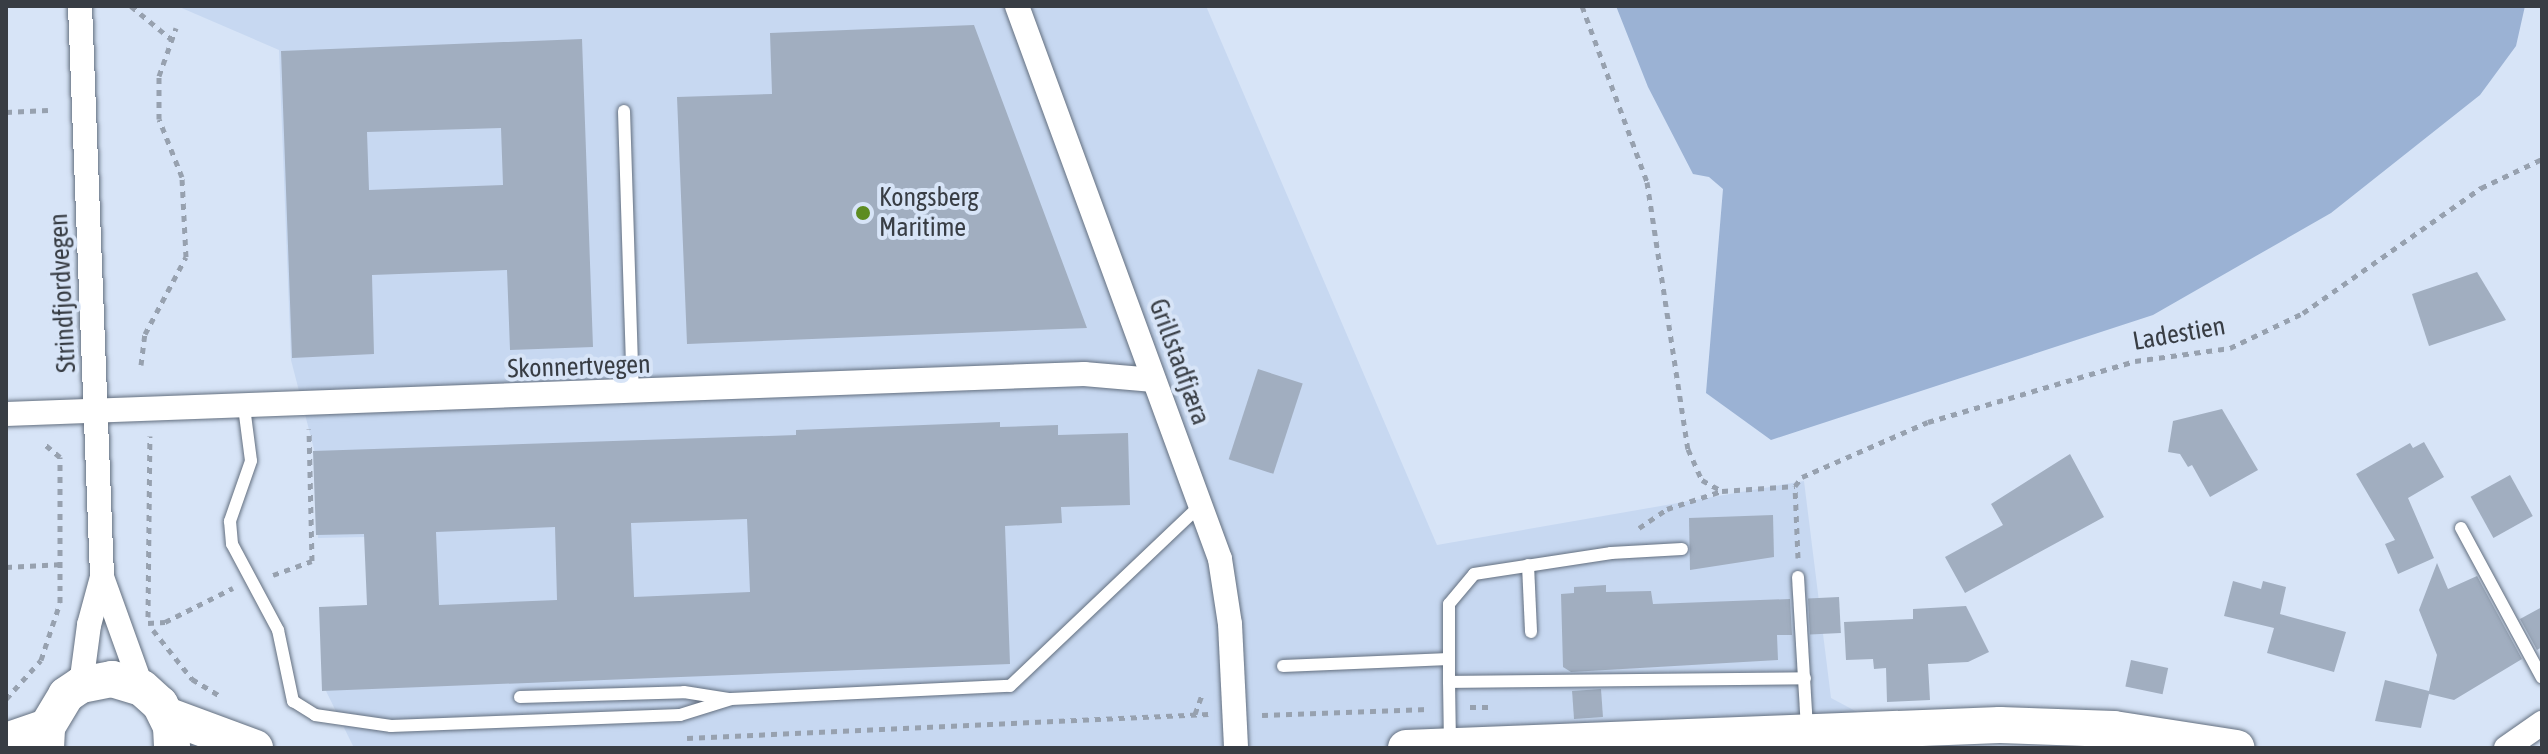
<!DOCTYPE html>
<html>
<head>
<meta charset="utf-8">
<style>
	body { margin:0 }
	#map { position:relative; width:2548px; height:754px; overflow:hidden; background:#d7e4f7; font-family:"Asap Condensed",sans-serif }
	div>[style] { position:absolute }
	.built>* { inset:0; background:#c7d8f1 }
	.water>* { inset:0; background:#9bb2d4 }
	.building>* { inset:0; background:#a1aec0; transform-origin:0 0 }
	.path>* { height:5px; margin-top:-2.5px; transform-origin:0; background:repeating-linear-gradient(90deg,#97a1af 0 6px,transparent 0 12px) }
	.roads { filter:drop-shadow(0 0 2px #636f7f) drop-shadow(0 0 2px #636f7f) }
	.lane>* { height:12px; margin:-6px; padding:0 6px; transform-origin:6px; border-radius:6px; background:#fff }
	.street>* { height:24px; margin:-12px; padding:0 12px; transform-origin:12px; border-radius:12px; background:#fff }
	.secondary>* { height:36px; margin:-18px; padding:0 18px; transform-origin:18px; border-radius:18px; background:#fff }
	.dots>* { width:22px; height:22px; translate:-50% -50%; box-sizing:border-box; border:4px solid #d7e4f7; border-radius:50% }
	span { translate:-50% -50%; white-space:nowrap; text-align:center; line-height:1.15; -webkit-text-stroke:8px #d7e4f7; paint-order:stroke }
	.poi-label { font-size:26px; color:#383d44 }
	.left { translate:0 -50%; text-align:left }
	.street-label { font-size:26px; color:#383d44 }
	.frame { position:absolute; inset:0; border:8px solid #383d44; pointer-events:none }
</style>
</head>
<body>
<div id="map">
	<div class="built">
		<div style="clip-path:polygon(177px 6px,1206px 6px,1437px 545px,1804px 481px,1831px 698px,1925px 748px,354px 748px,326px 691px,369px 610px,366px 537px,318px 538px,315px 453px,291px 360px,279px 50px)"></div>
	</div>
	<div class="water">
		<div style="clip-path:polygon(1616px 6px,2525px 6px,2516px 46px,2480px 95px,2331px 213px,2153px 315px,1771px 440px,1706px 393px,1723px 189px,1709px 177px,1693px 174px,1648px 87px)"></div>
	</div>
	<div class="building">
		<div style="clip-path:polygon(974px 25px,1087px 328px,687px 344px,677px 97px,772px 94px,770px 33px)"></div>
		<div style="clip-path:polygon(evenodd,582px 39px,593px 347px,510px 350px,507px 270px,372px 275px,374px 354px,292px 358px,281px 51px,582px 39px,501px 128px,503px 185px,369px 190px,367px 132px,501px 128px)"></div>
		<div style="clip-path:polygon(2477px 272px,2506px 320px,2429px 346px,2412px 294px)"></div>
		<div style="left:1258px;top:369px;width:47px;height:95px;rotate:18deg"></div>
		<div style="clip-path:polygon(2222px 409px,2258px 470px,2210px 497px,2192px 465px,2188px 467px,2180px 454px,2168px 452px,2173px 421px)"></div>
		<div style="clip-path:polygon(evenodd,1000px 422px,1000px 427px,1058px 425px,1058px 435px,1128px 433px,1130px 505px,1061px 507px,1062px 523px,1005px 526px,1010px 664px,322px 691px,319px 607px,367px 605px,364px 534px,316px 535px,313px 451px,796px 435px,796px 430px,1000px 422px,747px 519px,750px 592px,634px 597px,631px 523px,747px 519px,1000px 422px,555px 527px,557px 600px,439px 605px,436px 532px,555px 527px)"></div>
		<div style="clip-path:polygon(2424px 442px,2444px 477px,2408px 498px,2434px 558px,2398px 574px,2385px 544px,2395px 540px,2356px 474px,2410px 443px,2413px 448px)"></div>
		<div style="clip-path:polygon(2070px 454px,2104px 517px,1965px 593px,1945px 557px,2003px 525px,1991px 504px)"></div>
		<div style="left:2510px;top:475px;width:47px;height:45px;rotate:61deg"></div>
		<div style="clip-path:polygon(1773px 515px,1774px 557px,1690px 570px,1689px 518px)"></div>
		<div style="clip-path:polygon(2437px 563px,2448px 589px,2477px 576px,2522px 659px,2454px 700px,2429px 694px,2421px 728px,2375px 721px,2385px 680px,2429px 691px,2437px 655px,2419px 610px)"></div>
		<div style="clip-path:polygon(2233px 581px,2261px 589px,2263px 581px,2286px 587px,2280px 614px,2346px 632px,2334px 672px,2267px 653px,2274px 628px,2224px 616px)"></div>
		<div style="clip-path:polygon(1606px 585px,1606px 592px,1651px 591px,1653px 604px,1790px 599px,1792px 635px,1777px 635px,1778px 660px,1571px 672px,1563px 667px,1561px 594px,1574px 593px,1574px 587px)"></div>
		<div style="left:1839px;top:597px;width:36px;height:31px;rotate:87deg"></div>
		<div style="clip-path:polygon(1966px 606px,1989px 652px,1968px 662px,1928px 664px,1930px 700px,1887px 702px,1886px 668px,1874px 669px,1873px 659px,1846px 660px,1844px 622px,1913px 619px,1913px 609px)"></div>
		<div style="clip-path:polygon(2542px 607px,2542px 647px,2537px 650px,2520px 619px)"></div>
		<div style="left:2131px;top:660px;width:38px;height:27px;rotate:12deg"></div>
		<div style="left:1601px;top:689px;width:28px;height:29px;rotate:86deg"></div>
	</div>
	<div class="path">
		<div style="left:131px;top:6px;width:52px;rotate:39.5deg"></div>
		<div style="left:1582px;top:6px;width:188px;rotate:69.7deg"></div>
		<div style="left:1647px;top:182px;width:270px;rotate:81.3deg"></div>
		<div style="left:1688px;top:449px;width:34px;rotate:66deg"></div>
		<div style="left:1702px;top:480px;width:23px;rotate:29deg"></div>
		<div style="left:1722px;top:491px;width:73px;rotate:-3.9deg"></div>
		<div style="left:6px;top:112px;width:42px;rotate:-2.7deg"></div>
		<div style="left:141px;top:365px;width:31px;rotate:-83deg"></div>
		<div style="left:145px;top:334px;width:87px;rotate:-62deg"></div>
		<div style="left:186px;top:257px;width:80px;rotate:-92.9deg"></div>
		<div style="left:182px;top:177px;width:62px;rotate:-111.6deg"></div>
		<div style="left:159px;top:119px;width:43px;rotate:-90deg"></div>
		<div style="left:159px;top:76px;width:51px;rotate:-70.5deg"></div>
		<div style="left:1639px;top:528px;width:34px;rotate:-34deg"></div>
		<div style="left:1667px;top:509px;width:58px;rotate:-18.1deg"></div>
		<div style="left:1798px;top:558px;width:72px;rotate:-92.4deg"></div>
		<div style="left:1795px;top:486px;width:11px;rotate:-52deg"></div>
		<div style="left:1802px;top:477px;width:137px;rotate:-23.6deg"></div>
		<div style="left:1928px;top:422px;width:216px;rotate:-16.4deg"></div>
		<div style="left:2135px;top:361px;width:96px;rotate:-7.8deg"></div>
		<div style="left:2230px;top:348px;width:81px;rotate:-25.6deg"></div>
		<div style="left:2303px;top:313px;width:218px;rotate:-35.1deg"></div>
		<div style="left:2481px;top:188px;width:68px;rotate:-25.4deg"></div>
		<div style="left:6px;top:567px;width:58px;rotate:-3deg"></div>
		<div style="left:273px;top:575px;width:41px;rotate:-19.7deg"></div>
		<div style="left:312px;top:561px;width:132px;rotate:-91.3deg"></div>
		<div style="left:148px;top:617px;width:181px;rotate:-89.4deg"></div>
		<div style="left:148px;top:623px;width:17px;rotate:-3deg"></div>
		<div style="left:165px;top:622px;width:76px;rotate:-26.6deg"></div>
		<div style="left:153px;top:630px;width:63px;rotate:51.5deg"></div>
		<div style="left:192px;top:679px;width:35px;rotate:31deg"></div>
		<div style="left:6px;top:699px;width:52px;rotate:-48.1deg"></div>
		<div style="left:41px;top:660px;width:60px;rotate:-71.6deg"></div>
		<div style="left:60px;top:603px;width:146px;rotate:-90deg"></div>
		<div style="left:60px;top:457px;width:23px;rotate:-140deg"></div>
		<div style="left:1470px;top:707px;width:22px"></div>
		<div style="left:1195px;top:714px;width:23px;rotate:-70deg"></div>
		<div style="left:1262px;top:715px;width:166px;rotate:-2.1deg"></div>
		<div style="left:687px;top:738px;width:522px;rotate:-2.64deg"></div>
	</div>
	<div class="roads">
		<div class="lane">
			<div style="left:624px;top:111px;width:282px;rotate:88.2deg"></div>
			<div style="left:244px;top:407px;width:54px;rotate:82.6deg"></div>
			<div style="left:251px;top:461px;width:64px;rotate:109.3deg"></div>
			<div style="left:230px;top:521px;width:23px;rotate:85deg"></div>
			<div style="left:232px;top:544px;width:98px;rotate:61.9deg"></div>
			<div style="left:278px;top:630px;width:73px;rotate:78.1deg"></div>
			<div style="left:293px;top:701px;width:26px;rotate:32deg"></div>
			<div style="left:315px;top:715px;width:77px;rotate:8.2deg"></div>
			<div style="left:391px;top:726px;width:289px;rotate:-2.2deg"></div>
			<div style="left:680px;top:715px;width:53px;rotate:-17.4deg"></div>
			<div style="left:731px;top:699px;width:279px;rotate:-2.7deg"></div>
			<div style="left:1010px;top:686px;width:263px;rotate:-43.5deg"></div>
			<div style="left:2461px;top:528px;width:170px;rotate:61.6deg"></div>
			<div style="left:1528px;top:565px;width:67px;rotate:87.4deg"></div>
			<div style="left:1798px;top:577px;width:153px;rotate:86.6deg"></div>
			<div style="left:1283px;top:666px;width:166px;rotate:-2.4deg"></div>
			<div style="left:1449px;top:682px;width:78px;rotate:-90deg"></div>
			<div style="left:1449px;top:604px;width:39px;rotate:-50deg"></div>
			<div style="left:1474px;top:574px;width:139px;rotate:-8.7deg"></div>
			<div style="left:1611px;top:553px;width:71px;rotate:-3.2deg"></div>
			<div style="left:520px;top:697px;width:164px;rotate:-1.7deg"></div>
			<div style="left:684px;top:692px;width:45px;rotate:9deg"></div>
			<div style="left:1450px;top:745px;width:63px;rotate:-90.9deg"></div>
			<div style="left:1449px;top:682px;width:356px;rotate:-0.6deg"></div>
		</div>
		<div class="street">
			<div style="left:80px;top:6px;width:571px;rotate:87.79deg"></div>
			<div style="left:102px;top:577px;width:118px;rotate:70.2deg"></div>
			<div style="left:1017px;top:6px;width:589px;rotate:69.84deg"></div>
			<div style="left:1220px;top:559px;width:66px;rotate:81.3deg"></div>
			<div style="left:1230px;top:624px;width:124px;rotate:87.2deg"></div>
			<div style="left:6px;top:414px;width:1079px;rotate:-2.13deg"></div>
			<div style="left:1084px;top:374px;width:70px;rotate:4.9deg"></div>
			<div style="left:81px;top:685px;width:61px;rotate:-82.4deg"></div>
			<div style="left:89px;top:625px;width:50px;rotate:-74.8deg"></div>
			<div style="left:2506px;top:748px;width:44px;rotate:-34.8deg"></div>
		</div>
		<div class="secondary">
			<div style="left:166px;top:715px;width:95px;rotate:20.3deg"></div>
			<div style="left:6px;top:741px;width:43px;rotate:-18.9deg"></div>
			<div style="left:46px;top:748px;width:21px;rotate:-87deg"></div>
			<div style="left:47px;top:727px;width:37px;rotate:-59deg"></div>
			<div style="left:66px;top:695px;width:18px;rotate:-34deg"></div>
			<div style="left:81px;top:685px;width:32px;rotate:-11deg"></div>
			<div style="left:112px;top:679px;width:31px;rotate:17deg"></div>
			<div style="left:142px;top:688px;width:24px;rotate:42deg"></div>
			<div style="left:160px;top:704px;width:25px;rotate:64deg"></div>
			<div style="left:171px;top:727px;width:21px;rotate:87deg"></div>
			<div style="left:1406px;top:748px;width:594px;rotate:-2.22deg"></div>
			<div style="left:2000px;top:725px;width:114px;rotate:2deg"></div>
			<div style="left:2114px;top:729px;width:124px;rotate:8.8deg"></div>
		</div>
	</div>
	<div class="dots">
		<div style="left:863px;top:213px;background:#5d8c21"></div>
	</div>
	<div class="poi-label">
		<span class="left" style="left:879px;top:213px">Kongsberg<br>Maritime</span>
	</div>
	<div class="street-label">
		<span style="left:63px;top:293px;rotate:-93deg">Strindfjordvegen</span>
		<span style="left:2179px;top:334px;rotate:-10deg">Ladestien</span>
		<span style="left:1179px;top:362px;rotate:70deg">Grillstadfjæra</span>
		<span style="left:579px;top:367px;rotate:-2deg">Skonnertvegen</span>
	</div>
	<div class="frame"></div>
</div>
</body>
</html>
